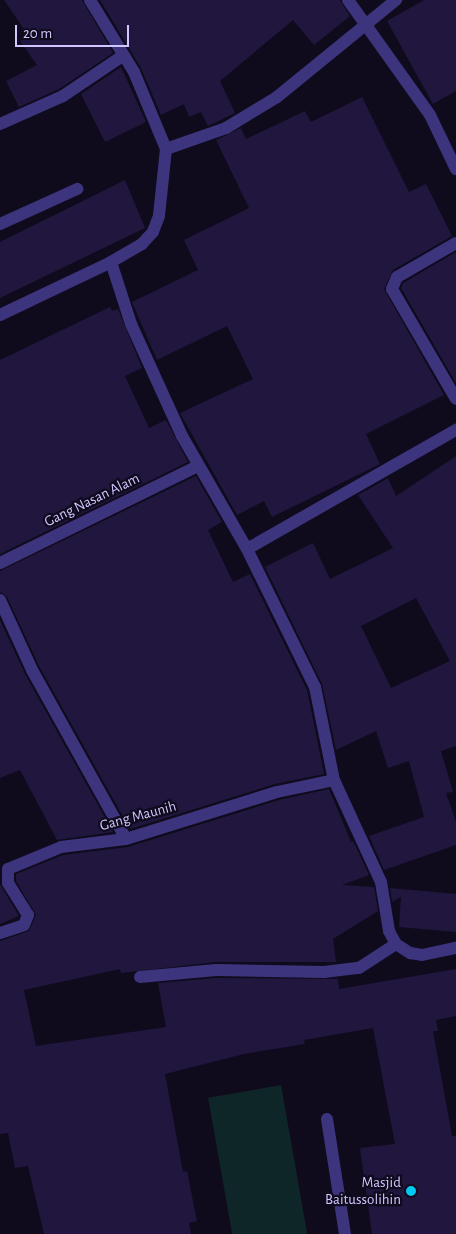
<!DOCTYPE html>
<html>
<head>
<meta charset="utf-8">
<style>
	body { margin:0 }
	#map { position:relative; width:456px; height:1234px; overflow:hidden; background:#0f0b1d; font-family:"Alegreya Sans",sans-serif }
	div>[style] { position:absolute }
	.green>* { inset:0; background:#0e2627; transform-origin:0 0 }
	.building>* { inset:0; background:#21163e }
	.minor>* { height:12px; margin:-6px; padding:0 6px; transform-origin:6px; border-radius:6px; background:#3c347d }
	.dots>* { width:14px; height:14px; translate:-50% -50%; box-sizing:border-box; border:2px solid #0f0b1d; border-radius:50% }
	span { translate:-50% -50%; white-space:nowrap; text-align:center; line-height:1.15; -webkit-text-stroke:4.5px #0f0b1d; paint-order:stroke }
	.street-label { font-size:15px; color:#d1c6ff }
	.poi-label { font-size:15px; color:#d1c6ff }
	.right { translate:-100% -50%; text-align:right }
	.scale { position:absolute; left:15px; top:25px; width:114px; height:22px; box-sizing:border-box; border:2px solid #d1c6ff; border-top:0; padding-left:6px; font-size:15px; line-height:18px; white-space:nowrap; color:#d1c6ff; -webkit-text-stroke:4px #0f0b1d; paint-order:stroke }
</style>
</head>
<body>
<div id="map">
	<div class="green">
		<div style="left:281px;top:1085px;width:151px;height:74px;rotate:80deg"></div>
	</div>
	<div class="building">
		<div style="clip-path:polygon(4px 0,82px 0,113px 53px,59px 89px,19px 107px,6px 81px,37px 65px,20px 41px,28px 35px)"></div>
		<div style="clip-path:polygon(100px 0,340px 0,350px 16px,314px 45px,293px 20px,220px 81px,235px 113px,208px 126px,201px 112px,189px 117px,184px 104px,161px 115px,141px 68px)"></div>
		<div style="clip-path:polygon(424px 0,456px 0,456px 91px,433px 104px,387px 21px)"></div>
		<div style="clip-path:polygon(121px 67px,146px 122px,105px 142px,81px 94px)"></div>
		<div style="clip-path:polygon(362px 97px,409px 192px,426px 184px,452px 236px,393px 270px,384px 289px,444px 395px,366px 434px,380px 464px,272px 517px,264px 501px,237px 515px,180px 413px,253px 379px,227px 326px,157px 360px,132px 302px,198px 270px,184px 240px,249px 208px,216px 140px,241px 128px,246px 139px,305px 111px,311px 122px)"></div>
		<div style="clip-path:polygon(125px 180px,145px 228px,0 298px,0 242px)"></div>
		<div style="clip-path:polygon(456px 252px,456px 383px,401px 288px,403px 283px)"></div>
		<div style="clip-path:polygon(110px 307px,112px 311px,118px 309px,142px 368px,125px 376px,149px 428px,166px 420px,188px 462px,0 554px,0 360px)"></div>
		<div style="clip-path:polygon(evenodd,456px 456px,456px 746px,441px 751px,453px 792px,446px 793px,456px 822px,456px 845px,384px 870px,369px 836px,424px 817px,409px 761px,388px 768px,376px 731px,336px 750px,322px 684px,265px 567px,313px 543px,330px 579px,393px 548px,358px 495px,388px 478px,396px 496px,456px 456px,416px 598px,450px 661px,391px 688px,361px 626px,416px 598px)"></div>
		<div style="clip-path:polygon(196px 476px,222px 522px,208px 530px,233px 582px,250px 574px,307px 690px,324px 774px,275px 784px,130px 829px,39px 666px,7px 597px,0 592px,0 571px)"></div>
		<div style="clip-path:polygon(0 620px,25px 674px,113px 832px,57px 840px,20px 770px,0 778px)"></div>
		<div style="clip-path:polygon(329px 789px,351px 842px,353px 841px,369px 875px,342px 885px,374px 887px,378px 911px,333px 939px,336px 962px,216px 962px,121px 973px,120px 969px,24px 990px,36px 1046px,166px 1027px,158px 983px,216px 978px,338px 979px,339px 989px,456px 969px,456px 1016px,436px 1020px,438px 1031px,433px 1031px,452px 1136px,456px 1136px,456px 1234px,372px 1234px,360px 1148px,395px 1144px,373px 1028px,304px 1040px,305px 1044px,244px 1054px,165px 1074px,183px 1172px,187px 1171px,197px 1221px,189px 1223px,191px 1234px,44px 1234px,28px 1166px,15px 1168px,8px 1133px,0 1134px,0 941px,29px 931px,36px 915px,16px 881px,16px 874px,63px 855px,128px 847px,279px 800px)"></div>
		<div style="clip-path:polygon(0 884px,19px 916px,0 924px)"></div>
		<div style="clip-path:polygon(390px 888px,456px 894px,456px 932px,399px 927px,401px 897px,392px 902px)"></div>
	</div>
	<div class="minor">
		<div style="left:90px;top:0;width:84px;rotate:58.6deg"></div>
		<div style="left:134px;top:72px;width:83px;rotate:67.4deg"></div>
		<div style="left:166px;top:149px;width:67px;rotate:96deg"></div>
		<div style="left:159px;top:216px;width:17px;rotate:111deg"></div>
		<div style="left:153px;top:232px;width:16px;rotate:133deg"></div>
		<div style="left:142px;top:244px;width:36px;rotate:150deg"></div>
		<div style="left:111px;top:262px;width:65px;rotate:72.1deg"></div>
		<div style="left:131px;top:324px;width:123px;rotate:65.5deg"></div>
		<div style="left:182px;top:436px;width:130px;rotate:60.1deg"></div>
		<div style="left:247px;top:549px;width:154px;rotate:63.8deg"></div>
		<div style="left:315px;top:687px;width:95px;rotate:78.5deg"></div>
		<div style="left:334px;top:780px;width:112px;rotate:65.3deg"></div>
		<div style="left:381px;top:882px;width:50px;rotate:80.7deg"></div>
		<div style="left:389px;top:931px;width:15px;rotate:62deg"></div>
		<div style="left:396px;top:944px;width:17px;rotate:33deg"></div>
		<div style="left:410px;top:953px;width:12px;rotate:9deg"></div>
		<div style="left:422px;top:955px;width:35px;rotate:-12deg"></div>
		<div style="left:348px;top:0;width:141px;rotate:54.5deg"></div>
		<div style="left:430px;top:115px;width:60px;rotate:64.3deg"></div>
		<div style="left:0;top:124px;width:69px;rotate:-24deg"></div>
		<div style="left:63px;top:96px;width:73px;rotate:-33.9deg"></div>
		<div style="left:166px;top:149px;width:64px;rotate:-19.3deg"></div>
		<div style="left:226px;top:128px;width:60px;rotate:-31.3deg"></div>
		<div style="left:277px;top:97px;width:154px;rotate:-39.2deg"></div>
		<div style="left:0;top:224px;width:85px;rotate:-24.4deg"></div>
		<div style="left:456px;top:243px;width:68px;rotate:150deg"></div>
		<div style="left:397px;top:277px;width:13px;rotate:113deg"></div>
		<div style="left:392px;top:289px;width:127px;rotate:59.8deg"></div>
		<div style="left:0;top:315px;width:123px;rotate:-25.5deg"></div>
		<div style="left:247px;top:549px;width:241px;rotate:-29.7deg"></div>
		<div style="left:0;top:563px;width:220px;rotate:-26.1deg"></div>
		<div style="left:0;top:600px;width:77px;rotate:65.4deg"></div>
		<div style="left:32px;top:670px;width:193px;rotate:60.9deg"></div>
		<div style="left:0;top:933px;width:25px;rotate:-18deg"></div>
		<div style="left:24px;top:925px;width:11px;rotate:-68deg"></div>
		<div style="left:28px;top:915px;width:38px;rotate:-122deg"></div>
		<div style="left:8px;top:883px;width:14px;rotate:-90deg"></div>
		<div style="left:8px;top:869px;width:57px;rotate:-22.5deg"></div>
		<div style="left:61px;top:847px;width:65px;rotate:-7deg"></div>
		<div style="left:126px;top:839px;width:158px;rotate:-17.3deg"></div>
		<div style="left:277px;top:792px;width:58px;rotate:-11.9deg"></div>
		<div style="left:140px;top:977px;width:76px;rotate:-5.3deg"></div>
		<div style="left:216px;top:970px;width:108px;rotate:1.1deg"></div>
		<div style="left:324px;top:972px;width:35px;rotate:-7deg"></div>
		<div style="left:359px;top:968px;width:44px;rotate:-33deg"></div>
		<div style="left:327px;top:1119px;width:116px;rotate:81.1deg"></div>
	</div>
	<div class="dots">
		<div style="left:411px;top:1191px;background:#00c9f1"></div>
	</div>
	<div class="street-label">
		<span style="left:92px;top:500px;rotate:-26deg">Gang Nasan Alam</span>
		<span style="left:138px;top:816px;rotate:-15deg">Gang Maunih</span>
	</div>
	<div class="poi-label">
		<span class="right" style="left:401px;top:1191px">Masjid<br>Baitussolihin</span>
	</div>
	<div class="scale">20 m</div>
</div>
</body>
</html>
